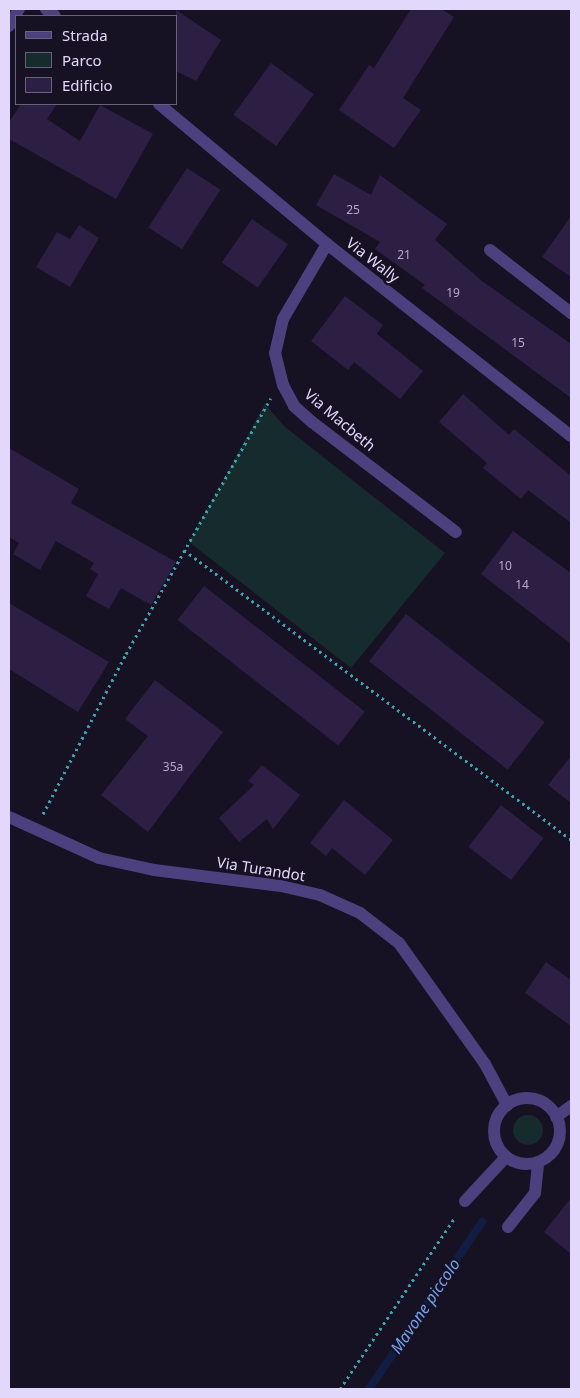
<!DOCTYPE html>
<html>
<head>
<meta charset="utf-8">
<style>
	body { margin:0 }
	#map { position:relative; width:580px; height:1398px; overflow:hidden; background:#171124; font-family:"Noto Sans",sans-serif }
	div>[style] { position:absolute }
	.green>* { inset:0; background:#152b2e }
	.round { border-radius:50% }
	.stream>* { height:8px; margin:-4px; padding:0 4px; transform-origin:4px; border-radius:4px; background:#111d43 }
	.building>* { inset:0; background:#2c1f43; transform-origin:0 0 }
	.path>* { height:3px; margin-top:-1.5px; transform-origin:0; background:repeating-linear-gradient(90deg,#3ca2ac 0 2.5px,transparent 0 6.5px) }
	.lane>* { height:12px; margin:-6px; padding:0 6px; transform-origin:6px; border-radius:6px; background:#4c417e }
	.street>* { height:12px; margin:-6px; padding:0 6px; transform-origin:6px; border-radius:6px; background:#4c417e }
	.street>.ring { margin:-6px; padding:0; box-sizing:content-box; background:none; border:12px solid #4c417e; border-radius:50% }
	span { translate:-50% -50%; white-space:nowrap; text-align:center; line-height:1.15; -webkit-text-stroke:5px #171124; paint-order:stroke }
	.number-label { font-size:12px; color:#b4aacd }
	.number-label span { -webkit-text-stroke-width:0 }
	.street-label { font-size:15px; color:#e1d8fb }
	.water-label { font-size:16px; color:#71a3f1; font-style:italic }
	.frame { position:absolute; inset:0; border:10px solid #e1d8fb; pointer-events:none }
	.legend { position:absolute; left:15px; top:15px; width:162px; height:90px; box-sizing:border-box; background:#171124; border:1px solid #68617a; margin:0; padding:6px 9px; list-style:none; font-size:15px; color:#e1d8fb }
	.legend li { display:flex; align-items:center; gap:10px; height:25px }
	.legend b { width:25px; border:1px solid #68617a }
</style>
</head>
<body>
<div id="map">
	<div class="green">
		<div style="clip-path:polygon(265px 404px,285px 427px,445px 553px,351px 668px,189px 542px)"></div>
		<div class="round" style="left:513px;top:1115px;width:30px;height:30px"></div>
	</div>
	<div class="stream">
		<div style="left:369px;top:1389px;width:202px;rotate:-55.9deg"></div>
	</div>
	<div class="building">
		<div style="clip-path:polygon(411px 9px,441px 9px,454px 17px,403px 98px,421px 110px,394px 148px,339px 110px,369px 65px,374px 68px)"></div>
		<div style="clip-path:polygon(176px 10px,221px 40px,196px 81px,176px 71px)"></div>
		<div style="left:271px;top:63px;width:53px;height:64px;rotate:36deg"></div>
		<div style="clip-path:polygon(21px 104px,57px 104px,47px 119px,80px 141px,100px 105px,153px 134px,116px 199px,9px 139px,9px 122px)"></div>
		<div style="left:187px;top:168px;width:40px;height:71px;rotate:33deg"></div>
		<div style="clip-path:polygon(334px 174px,371px 195px,380px 175px,447px 224px,435px 240px,482px 281px,571px 344px,571px 398px,422px 288px,425px 285px,375px 249px,380px 242px,316px 205px)"></div>
		<div style="clip-path:polygon(571px 216px,571px 277px,542px 257px)"></div>
		<div style="left:252px;top:219px;width:44px;height:53px;rotate:35deg"></div>
		<div style="clip-path:polygon(79px 225px,99px 238px,70px 287px,36px 267px,57px 232px,70px 239px)"></div>
		<div style="clip-path:polygon(345px 296px,383px 325px,377px 334px,423px 371px,400px 399px,354px 362px,348px 370px,311px 341px)"></div>
		<div style="clip-path:polygon(463px 394px,509px 435px,514px 429px,571px 476px,571px 523px,528px 490px,521px 499px,483px 468px,487px 463px,439px 422px)"></div>
		<div style="clip-path:polygon(9px 448px,79px 489px,71px 503px,176px 562px,151px 605px,121px 588px,109px 609px,86px 596px,98px 574px,90px 569px,94px 563px,56px 541px,40px 570px,13px 554px,19px 543px,9px 537px)"></div>
		<div style="clip-path:polygon(513px 531px,571px 573px,571px 644px,481px 574px)"></div>
		<div style="left:204px;top:586px;width:204px;height:43px;rotate:38deg"></div>
		<div style="clip-path:polygon(9px 603px,109px 662px,78px 712px,9px 669px)"></div>
		<div style="left:406px;top:614px;width:176px;height:60px;rotate:38deg"></div>
		<div style="clip-path:polygon(155px 680px,223px 732px,148px 832px,101px 795px,148px 736px,125px 719px)"></div>
		<div style="clip-path:polygon(571px 756px,571px 803px,548px 785px)"></div>
		<div style="clip-path:polygon(262px 765px,300px 795px,273px 829px,267px 819px,239px 842px,219px 818px,254px 785px,248px 781px)"></div>
		<div style="clip-path:polygon(344px 800px,393px 840px,365px 875px,332px 848px,326px 856px,310px 843px)"></div>
		<div style="left:501px;top:805px;width:54px;height:53px;rotate:38deg"></div>
		<div style="clip-path:polygon(546px 962px,571px 980px,571px 1026px,525px 993px)"></div>
		<div style="clip-path:polygon(571px 1198px,571px 1254px,544px 1232px)"></div>
	</div>
	<div class="path">
		<div style="left:184px;top:550px;width:484px;rotate:36.8deg"></div>
		<div style="left:43px;top:814px;width:180px;rotate:-62.6deg"></div>
		<div style="left:126px;top:654px;width:294px;rotate:-60.5deg"></div>
		<div style="left:340px;top:1389px;width:207px;rotate:-56.2deg"></div>
	</div>
	<div class="lane">
		<div style="left:465px;top:1201px;width:60px;rotate:-47deg"></div>
		<div style="left:508px;top:1227px;width:43px;rotate:-51.5deg"></div>
		<div style="left:535px;top:1193px;width:31px;rotate:-84deg"></div>
	</div>
	<div class="street">
		<div style="left:46px;top:9px;width:11px;rotate:38deg"></div>
		<div style="left:9px;top:26px;width:20px;rotate:-60deg"></div>
		<div style="left:159px;top:104px;width:219px;rotate:39.8deg"></div>
		<div style="left:327px;top:244px;width:310px;rotate:38.2deg"></div>
		<div style="left:327px;top:244px;width:87px;rotate:120.4deg"></div>
		<div style="left:283px;top:319px;width:35px;rotate:103deg"></div>
		<div style="left:275px;top:353px;width:33px;rotate:76deg"></div>
		<div style="left:283px;top:385px;width:24px;rotate:62deg"></div>
		<div style="left:294px;top:406px;width:24px;rotate:42deg"></div>
		<div style="left:312px;top:422px;width:181px;rotate:37.4deg"></div>
		<div style="left:490px;top:250px;width:103px;rotate:37.9deg"></div>
		<div style="left:9px;top:817px;width:99px;rotate:24.5deg"></div>
		<div style="left:99px;top:858px;width:56px;rotate:12.3deg"></div>
		<div style="left:154px;top:870px;width:128px;rotate:7.2deg"></div>
		<div style="left:281px;top:886px;width:40px;rotate:13deg"></div>
		<div style="left:320px;top:895px;width:44px;rotate:24.2deg"></div>
		<div style="left:360px;top:913px;width:49px;rotate:37.6deg"></div>
		<div style="left:399px;top:943px;width:148px;rotate:54.6deg"></div>
		<div style="left:485px;top:1064px;width:47px;rotate:61.8deg"></div>
		<div class="ring" style="left:494px;top:1098px;width:54px;height:54px"></div>
		<div style="left:556px;top:1117px;width:19px;rotate:-36deg"></div>
	</div>
	<div class="number-label">
		<span style="left:353px;top:210px">25</span>
		<span style="left:404px;top:255px">21</span>
		<span style="left:453px;top:293px">19</span>
		<span style="left:518px;top:343px">15</span>
		<span style="left:505px;top:566px">10</span>
		<span style="left:522px;top:585px">14</span>
		<span style="left:173px;top:767px">35a</span>
	</div>
	<div class="street-label">
		<span style="left:373px;top:260px;rotate:38deg">Via Wally</span>
		<span style="left:340px;top:420px;rotate:40deg">Via Macbeth</span>
		<span style="left:261px;top:869px;rotate:9deg">Via Turandot</span>
	</div>
	<div class="water-label">
		<span style="left:425px;top:1306px;rotate:-56deg">Mavone piccolo</span>
	</div>
	<div class="frame"></div>
	<ul class="legend">
	<li><b style="height:6px;background:#4c417e"></b>Strada</li>
	<li><b style="height:14px;background:#152b2e"></b>Parco</li>
	<li><b style="height:14px;background:#2c1f43"></b>Edificio</li>
	</ul>
</div>
</body>
</html>
